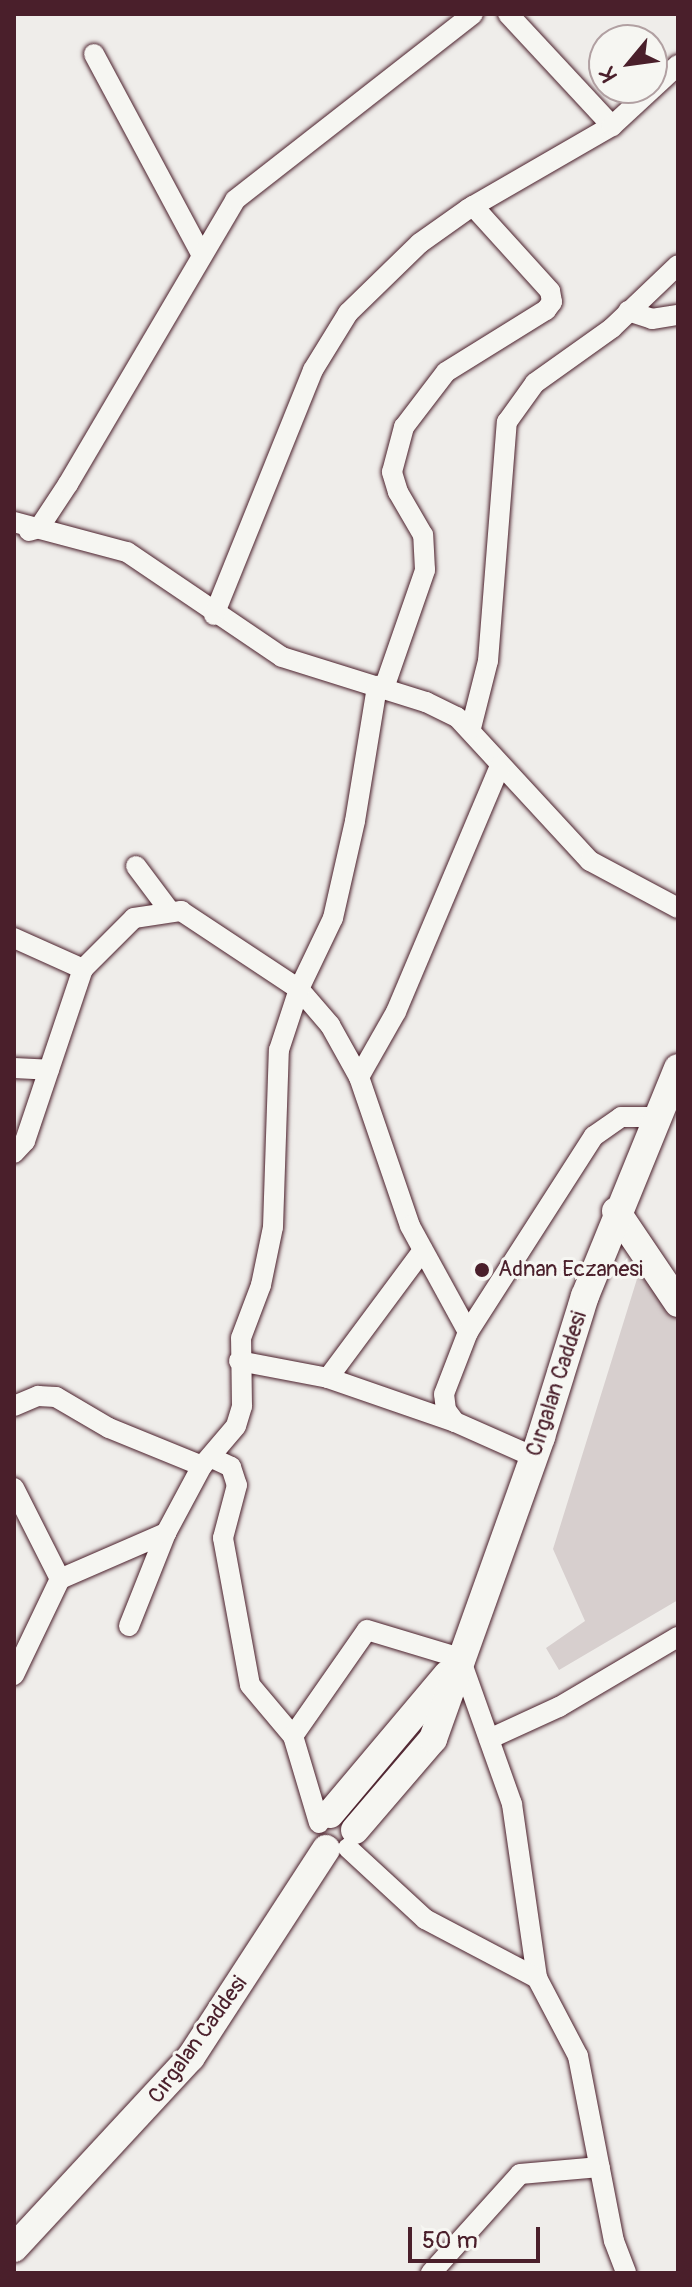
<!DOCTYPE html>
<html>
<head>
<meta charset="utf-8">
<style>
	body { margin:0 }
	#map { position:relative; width:692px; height:2287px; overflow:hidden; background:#efedea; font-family:Pangolin,sans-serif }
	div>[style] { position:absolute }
	.green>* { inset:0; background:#d7cfce }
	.roads { filter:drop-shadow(0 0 2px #4a1f2b) drop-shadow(0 0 2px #4a1f2b) }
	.street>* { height:20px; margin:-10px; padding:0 10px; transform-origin:10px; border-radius:10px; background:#f6f6f2 }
	.secondary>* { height:28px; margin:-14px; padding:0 14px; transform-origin:14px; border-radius:14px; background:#f6f6f2 }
	.dots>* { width:22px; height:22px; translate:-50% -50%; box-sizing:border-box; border:4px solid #f6f6f2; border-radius:50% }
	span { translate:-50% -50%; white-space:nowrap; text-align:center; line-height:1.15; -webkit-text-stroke:6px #f6f6f2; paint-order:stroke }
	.poi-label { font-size:22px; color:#4a1f2b }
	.left { translate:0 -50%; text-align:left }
	.street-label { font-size:22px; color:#4a1f2b }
	.frame { position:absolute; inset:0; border:16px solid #4a1f2b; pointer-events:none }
	.north { position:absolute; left:588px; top:24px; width:80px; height:80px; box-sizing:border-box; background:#f6f6f2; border:2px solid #b1a0a2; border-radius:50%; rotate:241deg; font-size:22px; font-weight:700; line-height:32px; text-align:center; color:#4a1f2b }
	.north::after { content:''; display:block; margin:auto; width:28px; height:36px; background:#4a1f2b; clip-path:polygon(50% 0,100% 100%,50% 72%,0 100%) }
	.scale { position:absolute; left:408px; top:2227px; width:132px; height:36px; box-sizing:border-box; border:4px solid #4a1f2b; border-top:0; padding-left:10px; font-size:24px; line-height:28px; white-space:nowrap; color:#4a1f2b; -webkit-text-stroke:6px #f6f6f2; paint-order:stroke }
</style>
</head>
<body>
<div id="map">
	<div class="green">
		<div style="clip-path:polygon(646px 1250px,678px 1299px,678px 1600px,559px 1670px,546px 1648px,585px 1621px,553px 1549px)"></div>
	</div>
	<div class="roads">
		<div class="street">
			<div style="left:508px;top:14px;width:153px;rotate:47.1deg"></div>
			<div style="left:94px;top:54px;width:228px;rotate:61.8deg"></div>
			<div style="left:628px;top:311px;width:25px;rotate:18deg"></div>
			<div style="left:652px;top:319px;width:26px;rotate:-9deg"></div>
			<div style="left:14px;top:522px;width:117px;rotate:14.9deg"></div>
			<div style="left:127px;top:552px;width:187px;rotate:34.1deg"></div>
			<div style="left:282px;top:657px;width:151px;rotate:17.4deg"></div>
			<div style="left:426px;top:702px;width:34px;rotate:26deg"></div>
			<div style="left:457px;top:717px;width:196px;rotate:47.3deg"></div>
			<div style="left:590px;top:861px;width:100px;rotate:28.1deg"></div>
			<div style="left:29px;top:531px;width:10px;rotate:-17deg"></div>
			<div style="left:39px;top:528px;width:53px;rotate:-56.6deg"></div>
			<div style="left:68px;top:484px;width:329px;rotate:-59.5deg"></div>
			<div style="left:235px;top:200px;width:302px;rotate:-38deg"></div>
			<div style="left:214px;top:615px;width:264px;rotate:-68deg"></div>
			<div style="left:313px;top:370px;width:67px;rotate:-58.4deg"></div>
			<div style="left:348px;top:313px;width:100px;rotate:-44.2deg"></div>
			<div style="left:420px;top:243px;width:59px;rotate:-35.3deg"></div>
			<div style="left:468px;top:209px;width:166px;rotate:-30deg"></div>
			<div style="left:612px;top:126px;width:90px;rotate:-42.7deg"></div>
			<div style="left:384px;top:688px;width:125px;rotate:-70.8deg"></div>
			<div style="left:425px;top:570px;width:35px;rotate:-93deg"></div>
			<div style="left:423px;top:535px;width:50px;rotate:-120.2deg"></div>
			<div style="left:398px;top:492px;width:21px;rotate:-107deg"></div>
			<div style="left:392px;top:472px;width:47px;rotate:-75.1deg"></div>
			<div style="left:404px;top:427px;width:69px;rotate:-52.6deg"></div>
			<div style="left:446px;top:372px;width:118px;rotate:-31.8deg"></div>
			<div style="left:546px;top:310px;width:10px;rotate:-53deg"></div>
			<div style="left:552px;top:302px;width:11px;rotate:-100deg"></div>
			<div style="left:550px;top:291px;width:115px;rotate:-132.2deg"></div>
			<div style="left:471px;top:728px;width:69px;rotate:-75.8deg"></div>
			<div style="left:488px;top:661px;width:240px;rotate:-85.5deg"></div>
			<div style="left:507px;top:422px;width:48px;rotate:-54.3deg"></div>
			<div style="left:535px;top:383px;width:95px;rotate:-35.5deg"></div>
			<div style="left:612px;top:328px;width:91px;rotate:-43.7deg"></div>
			<div style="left:136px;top:866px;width:55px;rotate:53.1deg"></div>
			<div style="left:14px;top:938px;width:76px;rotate:24.2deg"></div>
			<div style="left:14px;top:1068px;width:35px;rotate:3deg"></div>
			<div style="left:359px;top:1077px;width:75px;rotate:-60.4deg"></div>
			<div style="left:396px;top:1012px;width:267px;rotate:-67.1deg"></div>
			<div style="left:14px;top:1153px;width:16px;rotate:-47deg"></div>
			<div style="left:25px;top:1141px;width:182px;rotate:-71.4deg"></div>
			<div style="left:83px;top:969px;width:72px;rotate:-45deg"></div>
			<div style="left:134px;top:918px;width:48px;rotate:-8.5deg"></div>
			<div style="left:181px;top:911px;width:141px;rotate:33.5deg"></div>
			<div style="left:299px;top:989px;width:48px;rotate:49.3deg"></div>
			<div style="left:330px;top:1025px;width:60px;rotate:60.9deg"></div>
			<div style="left:359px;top:1077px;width:157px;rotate:71.1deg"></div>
			<div style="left:410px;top:1226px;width:121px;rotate:61.3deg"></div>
			<div style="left:239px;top:1361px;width:91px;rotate:10.8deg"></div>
			<div style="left:328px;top:1378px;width:134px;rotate:19.1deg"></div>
			<div style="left:328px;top:1378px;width:159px;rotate:-53.4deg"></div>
			<div style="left:14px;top:1406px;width:26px;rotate:-23deg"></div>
			<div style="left:38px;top:1396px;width:18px;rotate:3deg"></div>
			<div style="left:56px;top:1397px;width:61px;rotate:30.3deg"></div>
			<div style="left:109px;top:1428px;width:100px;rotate:22.2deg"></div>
			<div style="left:534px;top:1457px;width:86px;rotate:-156.1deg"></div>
			<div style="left:455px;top:1422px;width:15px;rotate:-127deg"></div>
			<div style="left:446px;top:1410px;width:16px;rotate:-97deg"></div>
			<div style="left:444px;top:1394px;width:66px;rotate:-68.8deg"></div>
			<div style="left:468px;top:1332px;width:233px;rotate:-57.3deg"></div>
			<div style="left:594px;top:1136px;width:33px;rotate:-35deg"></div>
			<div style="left:621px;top:1117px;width:35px"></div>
			<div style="left:212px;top:1458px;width:21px;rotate:25deg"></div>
			<div style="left:231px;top:1467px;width:19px;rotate:72deg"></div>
			<div style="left:237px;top:1485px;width:55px;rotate:104.8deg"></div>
			<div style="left:223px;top:1538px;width:149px;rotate:79.6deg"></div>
			<div style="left:250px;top:1685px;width:67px;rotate:49.9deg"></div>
			<div style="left:14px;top:1488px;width:102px;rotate:63.2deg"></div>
			<div style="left:129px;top:1626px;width:100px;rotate:-68.3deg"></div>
			<div style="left:14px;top:1675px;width:106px;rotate:-64.4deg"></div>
			<div style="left:60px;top:1579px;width:116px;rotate:-23.5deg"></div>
			<div style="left:166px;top:1533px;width:76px;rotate:-61.8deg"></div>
			<div style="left:202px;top:1466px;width:52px;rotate:-49.6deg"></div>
			<div style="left:236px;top:1426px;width:21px;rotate:-73deg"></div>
			<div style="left:242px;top:1406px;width:68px;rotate:-90.8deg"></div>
			<div style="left:241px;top:1338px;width:57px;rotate:-69.3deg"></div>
			<div style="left:261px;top:1285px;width:59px;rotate:-78.3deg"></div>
			<div style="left:273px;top:1227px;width:177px;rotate:-88.1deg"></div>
			<div style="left:279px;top:1050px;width:64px;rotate:-71.8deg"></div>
			<div style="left:299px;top:989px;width:79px;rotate:-64.4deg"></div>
			<div style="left:333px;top:918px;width:99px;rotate:-77.2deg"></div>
			<div style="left:355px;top:821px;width:137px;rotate:-80.7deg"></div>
			<div style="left:489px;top:1739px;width:77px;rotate:-24.6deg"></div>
			<div style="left:559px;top:1707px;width:138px;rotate:-30.5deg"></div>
			<div style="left:319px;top:1823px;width:91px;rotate:-106.6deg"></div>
			<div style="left:293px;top:1736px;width:129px;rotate:-55.1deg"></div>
			<div style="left:367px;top:1630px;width:97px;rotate:16.8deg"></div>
			<div style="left:460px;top:1658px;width:155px;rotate:70.4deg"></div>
			<div style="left:512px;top:1804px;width:176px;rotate:81.8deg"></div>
			<div style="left:537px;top:1978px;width:88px;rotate:62.3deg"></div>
			<div style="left:578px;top:2056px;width:188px;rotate:79deg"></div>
			<div style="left:614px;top:2241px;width:34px;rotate:69deg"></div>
			<div style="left:348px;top:1848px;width:105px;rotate:42.7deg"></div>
			<div style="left:425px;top:1919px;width:127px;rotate:27.8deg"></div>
			<div style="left:431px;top:2273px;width:133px;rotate:-48deg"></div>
			<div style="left:520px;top:2174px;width:80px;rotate:-5deg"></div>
		</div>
		<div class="secondary">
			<div style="left:616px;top:1211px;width:111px;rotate:56deg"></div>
			<div style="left:330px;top:1814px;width:182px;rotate:-49.9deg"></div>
			<div style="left:355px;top:1830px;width:120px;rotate:-49.4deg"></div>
			<div style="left:433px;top:1739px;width:321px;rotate:-70.3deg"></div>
			<div style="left:541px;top:1437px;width:148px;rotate:-72.7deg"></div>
			<div style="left:585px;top:1296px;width:246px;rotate:-67.8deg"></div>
			<div style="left:14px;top:2248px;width:260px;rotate:-47.2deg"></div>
			<div style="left:191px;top:2057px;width:248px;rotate:-57deg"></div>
		</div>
	</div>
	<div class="dots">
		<div style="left:482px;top:1270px;background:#4a1f2b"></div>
	</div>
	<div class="poi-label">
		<span class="left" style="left:498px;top:1270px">Adnan Eczanesi</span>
	</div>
	<div class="street-label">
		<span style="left:557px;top:1384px;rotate:-72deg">Cırgalan Caddesi</span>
		<span style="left:198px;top:2040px;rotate:-54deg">Cırgalan Caddesi</span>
	</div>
	<div class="frame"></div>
	<div class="north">K</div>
	<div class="scale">50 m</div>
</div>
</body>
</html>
